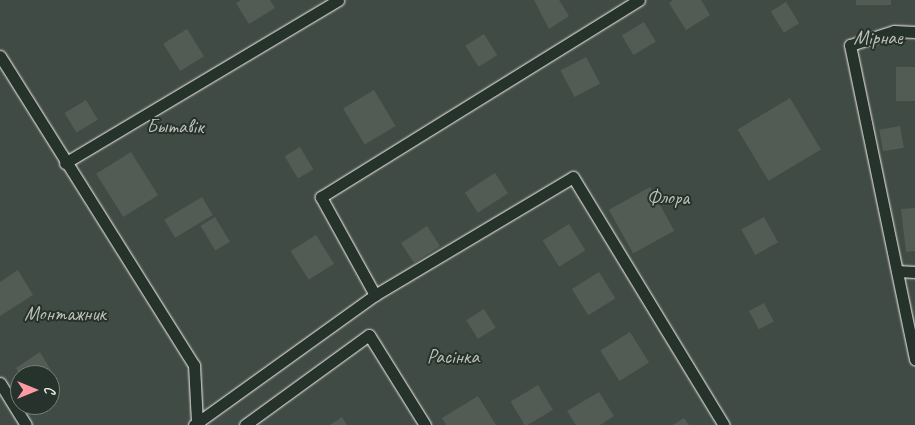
<!DOCTYPE html>
<html>
<head>
<meta charset="utf-8">
<style>
	body { margin:0 }
	#map { position:relative; width:915px; height:425px; overflow:hidden; background:#26332d; font-family:Caveat,sans-serif }
	div>[style] { position:absolute }
	.green>* { inset:0; background:#414b45 }
	.building>* { inset:0; background:#525c55; transform-origin:0 0 }
	.roads { filter:drop-shadow(0 0 1px #f4f1e8) drop-shadow(0 0 1px #f4f1e8) }
	.lane>* { height:11px; margin:-5.5px; padding:0 5.5px; transform-origin:5.5px; border-radius:5.5px; background:#26332d }
	span { translate:-50% -50%; white-space:nowrap; text-align:center; line-height:1.15; -webkit-text-stroke:4px #26332d; paint-order:stroke }
	.park-label { font-size:20px; color:#bebfb7 }
	.north { position:absolute; left:10px; top:365px; width:50px; height:50px; box-sizing:border-box; background:#26332d; border:1px solid #787f78; border-radius:50%; rotate:90deg; font-size:14px; font-weight:700; line-height:20px; text-align:center; color:#f4f1e8 }
	.north::after { content:''; display:block; margin:auto; width:18px; height:22px; background:#ff9aa2; clip-path:polygon(50% 0,100% 100%,50% 72%,0 100%) }
</style>
</head>
<body>
<div id="map">
	<div class="green">
		<div style="clip-path:polygon(evenodd,0 0,915px 0,915px 425px,0 425px,0 0,20px 375px,50px 375px,50px 405px,20px 405px,20px 375px)"></div>
	</div>
	<div class="building">
		<div style="clip-path:polygon(241px 0,270px 0,275px 8px,249px 24px,236px 3px)"></div>
		<div style="clip-path:polygon(534px 0,559px 0,569px 16px,549px 29px)"></div>
		<div style="clip-path:polygon(673px 0,701px 0,710px 15px,686px 30px,669px 3px)"></div>
		<div style="left:856px;top:0;width:35px;height:5px"></div>
		<div style="left:786px;top:2px;width:25px;height:18px;rotate:58deg"></div>
		<div style="left:644px;top:22px;width:23px;height:26px;rotate:59deg"></div>
		<div style="left:187px;top:29px;width:32px;height:28px;rotate:58deg"></div>
		<div style="left:484px;top:34px;width:25px;height:22px;rotate:58deg"></div>
		<div style="left:586px;top:57px;width:30px;height:29px;rotate:62deg"></div>
		<div style="left:915px;top:67px;width:34px;height:19px;rotate:90deg"></div>
		<div style="left:374px;top:90px;width:42px;height:36px;rotate:59deg"></div>
		<div style="left:790px;top:98px;width:60px;height:61px;rotate:59deg"></div>
		<div style="left:86px;top:100px;width:23px;height:25px;rotate:59deg"></div>
		<div style="left:900px;top:126px;width:22px;height:21px;rotate:80deg"></div>
		<div style="left:300px;top:147px;width:26px;height:18px;rotate:59deg"></div>
		<div style="left:131px;top:152px;width:51px;height:41px;rotate:58deg"></div>
		<div style="left:495px;top:173px;width:24px;height:36px;rotate:57deg"></div>
		<div style="left:650px;top:187px;width:50px;height:47px;rotate:61deg"></div>
		<div style="left:202px;top:197px;width:21px;height:44px;rotate:59deg"></div>
		<div style="clip-path:polygon(915px 208px,915px 251px,906px 252px,901px 209px)"></div>
		<div style="left:215px;top:217px;width:29px;height:17px;rotate:59deg"></div>
		<div style="left:764px;top:217px;width:29px;height:26px;rotate:61deg"></div>
		<div style="left:569px;top:224px;width:31px;height:31px;rotate:58deg"></div>
		<div style="left:427px;top:226px;width:24px;height:31px;rotate:57deg"></div>
		<div style="left:316px;top:235px;width:34px;height:30px;rotate:58deg"></div>
		<div style="clip-path:polygon(18px 270px,33px 295px,0 316px,0 282px)"></div>
		<div style="left:599px;top:272px;width:31px;height:32px;rotate:58deg"></div>
		<div style="left:764px;top:303px;width:21px;height:17px;rotate:62deg"></div>
		<div style="left:484px;top:309px;width:22px;height:21px;rotate:58deg"></div>
		<div style="left:630px;top:332px;width:36px;height:35px;rotate:58deg"></div>
		<div style="clip-path:polygon(40px 352px,58px 382px,50px 387px,50px 375px,20px 375px,16px 368px)"></div>
		<div style="left:538px;top:385px;width:29px;height:32px;rotate:59deg"></div>
		<div style="clip-path:polygon(599px 392px,614px 416px,600px 425px,576px 425px,567px 411px)"></div>
		<div style="clip-path:polygon(478px 396px,496px 425px,446px 425px,442px 418px)"></div>
		<div style="clip-path:polygon(342px 417px,347px 425px,330px 425px)"></div>
		<div style="clip-path:polygon(684px 418px,689px 425px,673px 425px)"></div>
	</div>
	<div class="roads">
		<div class="lane">
			<div style="left:915px;top:32px;width:21px;rotate:-177deg"></div>
			<div style="left:894px;top:31px;width:46px;rotate:162.3deg"></div>
			<div style="left:850px;top:45px;width:321px;rotate:78.3deg"></div>
			<div style="left:0;top:56px;width:365px;rotate:57.9deg"></div>
			<div style="left:194px;top:365px;width:58px;rotate:87deg"></div>
			<div style="left:65px;top:163px;width:318px;rotate:-30.8deg"></div>
			<div style="left:897px;top:271px;width:18px;rotate:3deg"></div>
			<div style="left:375px;top:295px;width:112px;rotate:-118.9deg"></div>
			<div style="left:321px;top:197px;width:374px;rotate:-31.8deg"></div>
			<div style="left:0;top:383px;width:49px;rotate:58.2deg"></div>
			<div style="left:194px;top:425px;width:223px;rotate:-35.7deg"></div>
			<div style="left:375px;top:295px;width:230px;rotate:-30.8deg"></div>
			<div style="left:573px;top:177px;width:290px;rotate:58.7deg"></div>
			<div style="left:245px;top:425px;width:153px;rotate:-36deg"></div>
			<div style="left:369px;top:335px;width:106px;rotate:58.1deg"></div>
		</div>
	</div>
	<div class="park-label">
		<span style="left:878px;top:37px">Мірнае</span>
		<span style="left:175px;top:126px">Бытавік</span>
		<span style="left:668px;top:197px">Флора</span>
		<span style="left:65px;top:313px">Монтажник</span>
		<span style="left:453px;top:356px">Расінка</span>
	</div>
	<div class="north">С</div>
</div>
</body>
</html>
